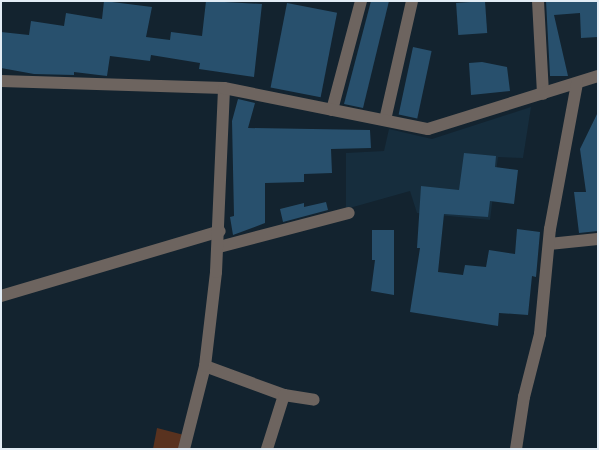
<!DOCTYPE html>
<html>
<head>
<meta charset="utf-8">
<style>
	body { margin:0 }
	#map { position:relative; width:599px; height:450px; overflow:hidden; background:#13232f; font-family:Poppins,sans-serif }
	div>[style] { position:absolute }
	.built>* { inset:0; background:#162d3d }
	.green>* { inset:0; background:#59321f }
	.building>* { inset:0; background:#28506d; transform-origin:0 0 }
	.minor>* { height:12px; margin:-6px; padding:0 6px; transform-origin:6px; border-radius:6px; background:#6d645f }
	span { translate:-50% -50%; white-space:nowrap; text-align:center; line-height:1.15; -webkit-text-stroke:4px #13232f; paint-order:stroke }
	.frame { position:absolute; inset:0; border:2px solid #e2ecf5; pointer-events:none }
</style>
</head>
<body>
<div id="map">
	<div class="built">
		<div style="clip-path:polygon(531px 107px,523px 158px,498px 157px,490px 220px,417px 213px,410px 191px,346px 209px,346px 153px,384px 151px,389px 129px,432px 139px)"></div>
	</div>
	<div class="green">
		<div style="clip-path:polygon(157px 428px,184px 435px,180px 449px,153px 449px)"></div>
	</div>
	<div class="building">
		<div style="clip-path:polygon(104px 1px,152px 7px,146px 37px,170px 40px,171px 32px,202px 36px,206px 1px,262px 4px,254px 77px,199px 69px,200px 63px,151px 55px,150px 61px,110px 56px,107px 76px,74px 72px,74px 75px,34px 74px,1px 68px,1px 32px,29px 35px,31px 21px,64px 26px,66px 13px,102px 19px)"></div>
		<div style="clip-path:polygon(371px 1px,389px 1px,363px 108px,344px 104px)"></div>
		<div style="left:485px;top:1px;width:32px;height:29px;rotate:86deg"></div>
		<div style="clip-path:polygon(546px 1px,598px 1px,598px 37px,581px 38px,580px 13px,554px 15px,568px 76px,550px 76px)"></div>
		<div style="left:287px;top:3px;width:51px;height:86px;rotate:11deg"></div>
		<div style="left:413px;top:47px;width:19px;height:69px;rotate:12deg"></div>
		<div style="clip-path:polygon(482px 62px,507px 67px,510px 91px,471px 95px,469px 63px)"></div>
		<div style="clip-path:polygon(238px 99px,255px 103px,248px 128px,370px 130px,371px 148px,331px 149px,332px 173px,304px 174px,304px 182px,265px 183px,265px 223px,233px 235px,230px 217px,234px 216px,232px 121px)"></div>
		<div style="clip-path:polygon(598px 112px,598px 231px,579px 233px,574px 192px,586px 192px,580px 149px)"></div>
		<div style="clip-path:polygon(464px 153px,496px 156px,495px 167px,518px 170px,514px 204px,490px 201px,488px 217px,444px 214px,438px 272px,463px 275px,465px 265px,486px 267px,489px 250px,515px 254px,517px 229px,540px 232px,536px 277px,532px 276px,528px 315px,499px 313px,498px 326px,410px 312px,420px 248px,417px 248px,421px 186px,459px 190px)"></div>
		<div style="clip-path:polygon(326px 202px,328px 210px,283px 222px,280px 209px,304px 203px,304px 207px)"></div>
		<div style="clip-path:polygon(372px 230px,394px 230px,394px 295px,371px 291px,375px 260px,372px 260px)"></div>
	</div>
	<div class="minor">
		<div style="left:538px;top:1px;width:93px;rotate:86.9deg"></div>
		<div style="left:1px;top:81px;width:223px;rotate:1.8deg"></div>
		<div style="left:332px;top:110px;width:113px;rotate:-75.1deg"></div>
		<div style="left:385px;top:120px;width:122px;rotate:-77.2deg"></div>
		<div style="left:549px;top:244px;width:49px;rotate:-5.8deg"></div>
		<div style="left:219px;top:247px;width:134px;rotate:-14.7deg"></div>
		<div style="left:1px;top:296px;width:228px;rotate:-16.5deg"></div>
		<div style="left:205px;top:366px;width:84px;rotate:20.2deg"></div>
		<div style="left:284px;top:395px;width:57px;rotate:107.5deg"></div>
		<div style="left:284px;top:395px;width:30px;rotate:9deg"></div>
		<div style="left:184px;top:449px;width:86px;rotate:-75.8deg"></div>
		<div style="left:205px;top:366px;width:95px;rotate:-83.3deg"></div>
		<div style="left:216px;top:272px;width:184px;rotate:-87.5deg"></div>
		<div style="left:224px;top:88px;width:208px;rotate:11.4deg"></div>
		<div style="left:428px;top:129px;width:178px;rotate:-17.3deg"></div>
		<div style="left:516px;top:449px;width:53px;rotate:-81.3deg"></div>
		<div style="left:524px;top:397px;width:65px;rotate:-75.7deg"></div>
		<div style="left:540px;top:334px;width:105px;rotate:-84.6deg"></div>
		<div style="left:550px;top:229px;width:148px;rotate:-79.5deg"></div>
	</div>
	<div class="frame"></div>
</div>
</body>
</html>
